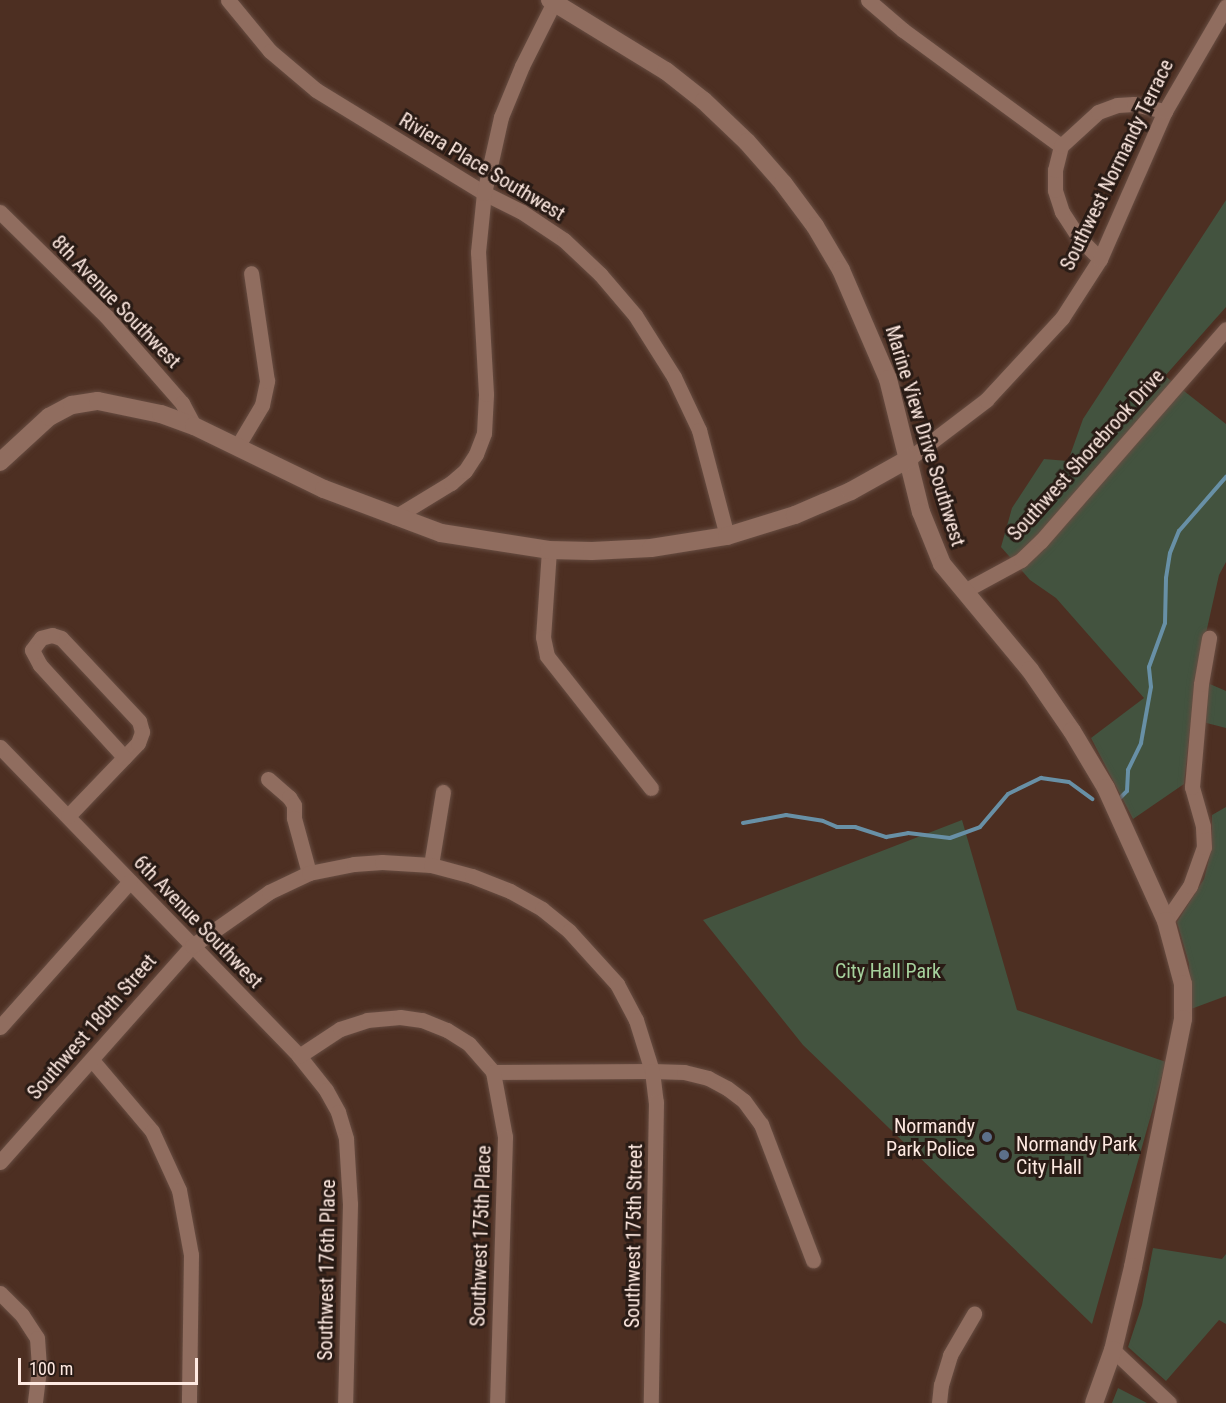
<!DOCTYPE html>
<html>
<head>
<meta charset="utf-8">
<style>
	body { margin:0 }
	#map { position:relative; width:1226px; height:1403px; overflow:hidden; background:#4d2f22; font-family:"Roboto Condensed",sans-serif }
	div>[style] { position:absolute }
	.green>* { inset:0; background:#43533f }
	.stream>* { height:4px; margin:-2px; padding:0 2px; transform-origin:2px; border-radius:2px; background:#6890a6 }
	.roads { filter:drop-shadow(0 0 2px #674d42) drop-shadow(0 0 2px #674d42) }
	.minor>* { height:15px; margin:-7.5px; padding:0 7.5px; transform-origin:7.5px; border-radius:7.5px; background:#906d5f }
	.tertiary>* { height:18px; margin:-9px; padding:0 9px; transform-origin:9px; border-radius:9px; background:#906d5f }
	.dots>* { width:16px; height:16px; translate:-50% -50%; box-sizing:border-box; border:3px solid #291b15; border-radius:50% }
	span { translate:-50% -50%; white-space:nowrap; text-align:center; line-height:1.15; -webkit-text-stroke:6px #291b15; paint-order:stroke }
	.street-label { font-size:20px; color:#fee9e1 }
	.park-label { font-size:20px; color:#a6d29d }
	.poi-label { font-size:20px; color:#fee9e1 }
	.right { translate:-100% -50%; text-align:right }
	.left { translate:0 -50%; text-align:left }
	.scale { position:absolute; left:18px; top:1358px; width:180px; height:27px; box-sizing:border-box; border:3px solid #fee9e1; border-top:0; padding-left:8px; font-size:18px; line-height:21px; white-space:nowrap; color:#fee9e1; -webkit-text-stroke:4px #291b15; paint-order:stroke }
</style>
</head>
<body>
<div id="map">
	<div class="green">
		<div style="clip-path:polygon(1226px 200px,1226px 307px,1165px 376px,1226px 424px,1226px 562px,1219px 575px,1196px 678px,1226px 691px,1226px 728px,1191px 719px,1184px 784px,1133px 819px,1091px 738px,1144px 698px,1056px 598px,1030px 580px,1001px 547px,1012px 508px,1044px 459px,1068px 461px,1083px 419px)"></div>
		<div style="clip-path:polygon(1226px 807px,1226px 996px,1191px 1009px,1189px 964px,1177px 922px,1204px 879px,1212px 847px,1212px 815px)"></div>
		<div style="clip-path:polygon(962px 820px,1017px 1010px,1166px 1062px,1092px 1324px,803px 1045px,703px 920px)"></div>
		<div style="clip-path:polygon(1153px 1248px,1222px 1259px,1226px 1254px,1226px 1324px,1219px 1320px,1166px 1381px,1128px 1347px,1142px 1305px)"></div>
		<div style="clip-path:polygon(1118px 1388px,1147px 1403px,1112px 1403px)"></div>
	</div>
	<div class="stream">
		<div style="left:1120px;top:798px;width:10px;rotate:-45deg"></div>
		<div style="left:1127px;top:791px;width:21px;rotate:-87deg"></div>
		<div style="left:1128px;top:770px;width:30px;rotate:-64deg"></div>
		<div style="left:1141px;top:743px;width:57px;rotate:-79.9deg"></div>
		<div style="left:1151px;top:687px;width:20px;rotate:-96deg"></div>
		<div style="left:1149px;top:667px;width:47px;rotate:-70deg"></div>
		<div style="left:1165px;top:623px;width:45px;rotate:-88.7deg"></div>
		<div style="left:1166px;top:578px;width:25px;rotate:-81deg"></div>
		<div style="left:1170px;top:553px;width:24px;rotate:-68deg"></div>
		<div style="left:1179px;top:531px;width:72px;rotate:-49deg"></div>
		<div style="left:743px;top:823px;width:44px;rotate:-10.5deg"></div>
		<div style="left:786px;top:815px;width:37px;rotate:9deg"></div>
		<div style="left:823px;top:821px;width:15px;rotate:23deg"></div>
		<div style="left:837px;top:827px;width:18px"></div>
		<div style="left:855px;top:827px;width:33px;rotate:18deg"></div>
		<div style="left:886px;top:837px;width:22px;rotate:-10deg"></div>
		<div style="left:908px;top:833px;width:42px;rotate:6.8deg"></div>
		<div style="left:950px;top:838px;width:32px;rotate:-20deg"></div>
		<div style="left:980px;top:827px;width:43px;rotate:-49.7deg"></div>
		<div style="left:1008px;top:794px;width:37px;rotate:-26deg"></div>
		<div style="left:1041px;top:778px;width:28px;rotate:8deg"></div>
		<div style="left:1069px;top:782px;width:29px;rotate:36deg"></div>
	</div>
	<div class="roads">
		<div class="minor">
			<div style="left:228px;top:0;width:66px;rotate:50.5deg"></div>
			<div style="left:270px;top:51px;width:60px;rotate:40.3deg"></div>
			<div style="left:316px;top:90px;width:197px;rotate:31.5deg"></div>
			<div style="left:484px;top:193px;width:42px;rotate:26.6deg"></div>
			<div style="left:522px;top:212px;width:50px;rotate:33.7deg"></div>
			<div style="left:564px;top:240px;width:50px;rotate:43.4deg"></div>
			<div style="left:600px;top:274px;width:54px;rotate:49.5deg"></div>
			<div style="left:635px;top:315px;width:73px;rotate:57.8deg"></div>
			<div style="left:674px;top:377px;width:59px;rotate:64.7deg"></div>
			<div style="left:699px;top:430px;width:110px;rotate:75.2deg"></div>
			<div style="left:868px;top:0;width:46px;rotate:40.6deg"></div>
			<div style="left:903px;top:30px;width:196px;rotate:36.3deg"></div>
			<div style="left:0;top:212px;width:148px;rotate:44.5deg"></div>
			<div style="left:106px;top:316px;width:116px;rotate:48.9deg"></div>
			<div style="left:182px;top:403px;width:26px;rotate:62deg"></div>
			<div style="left:1100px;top:259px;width:30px;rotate:-135deg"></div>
			<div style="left:1079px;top:238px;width:31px;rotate:-123deg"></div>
			<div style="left:1062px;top:212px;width:23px;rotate:-108deg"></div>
			<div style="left:1055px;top:190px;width:20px;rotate:-90deg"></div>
			<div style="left:1055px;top:170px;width:25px;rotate:-76deg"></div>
			<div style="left:1061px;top:146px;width:50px;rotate:-42.6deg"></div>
			<div style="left:1098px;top:112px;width:20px;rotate:-20deg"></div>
			<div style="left:1117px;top:105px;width:17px;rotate:-3deg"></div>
			<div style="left:1134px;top:104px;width:32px;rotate:13deg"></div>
			<div style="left:237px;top:447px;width:49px;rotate:-59.2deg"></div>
			<div style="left:262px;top:405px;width:25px;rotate:-78deg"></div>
			<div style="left:267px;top:381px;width:109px;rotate:-98.4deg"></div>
			<div style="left:910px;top:458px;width:96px;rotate:-37.3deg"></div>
			<div style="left:986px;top:400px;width:112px;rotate:-47.2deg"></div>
			<div style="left:1062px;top:318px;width:70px;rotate:-57.2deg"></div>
			<div style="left:1100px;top:259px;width:162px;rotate:-66.3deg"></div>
			<div style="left:1165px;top:111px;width:121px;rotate:-59.8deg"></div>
			<div style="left:395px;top:517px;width:66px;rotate:-31.3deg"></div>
			<div style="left:451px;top:483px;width:18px;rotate:-41deg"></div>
			<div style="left:465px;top:471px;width:20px;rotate:-57deg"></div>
			<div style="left:476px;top:454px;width:22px;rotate:-69deg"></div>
			<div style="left:484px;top:433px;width:39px;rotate:-87deg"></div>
			<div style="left:486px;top:394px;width:142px;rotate:-93.2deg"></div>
			<div style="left:478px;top:252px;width:59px;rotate:-84.2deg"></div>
			<div style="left:484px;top:193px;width:78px;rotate:-77.4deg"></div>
			<div style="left:501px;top:117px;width:55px;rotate:-67.6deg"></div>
			<div style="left:522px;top:66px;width:74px;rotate:-63.4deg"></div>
			<div style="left:549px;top:550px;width:87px;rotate:93.9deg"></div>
			<div style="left:543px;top:637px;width:19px;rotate:78deg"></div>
			<div style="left:547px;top:656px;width:168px;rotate:51.8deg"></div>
			<div style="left:964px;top:591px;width:65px;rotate:-28.5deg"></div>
			<div style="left:1021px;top:560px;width:28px;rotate:-44deg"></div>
			<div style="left:1041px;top:541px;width:281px;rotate:-48.9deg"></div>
			<div style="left:0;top:747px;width:430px;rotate:45.9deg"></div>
			<div style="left:299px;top:1056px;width:43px;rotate:51.5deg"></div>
			<div style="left:326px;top:1090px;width:25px;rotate:61deg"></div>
			<div style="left:338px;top:1112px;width:28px;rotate:73deg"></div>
			<div style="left:346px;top:1139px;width:65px;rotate:86.5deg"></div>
			<div style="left:350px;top:1204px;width:199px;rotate:91.4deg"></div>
			<div style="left:268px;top:779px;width:28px;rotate:41deg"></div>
			<div style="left:289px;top:797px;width:9px;rotate:58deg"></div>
			<div style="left:294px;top:805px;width:13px;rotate:90deg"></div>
			<div style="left:294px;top:818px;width:57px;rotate:74.7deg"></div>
			<div style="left:68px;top:816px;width:101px;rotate:-46.2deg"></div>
			<div style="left:138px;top:743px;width:12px;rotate:-70deg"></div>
			<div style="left:142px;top:732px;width:11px;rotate:-105deg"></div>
			<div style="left:139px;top:721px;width:114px;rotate:-133.2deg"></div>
			<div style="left:61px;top:638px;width:9px;rotate:-162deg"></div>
			<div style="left:52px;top:635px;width:11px;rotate:165deg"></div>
			<div style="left:41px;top:638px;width:15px;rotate:127deg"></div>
			<div style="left:32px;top:650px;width:17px;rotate:62deg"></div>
			<div style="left:40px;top:665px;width:125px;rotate:47.6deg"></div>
			<div style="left:431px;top:865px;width:74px;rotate:-80.7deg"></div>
			<div style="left:1166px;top:921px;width:42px;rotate:-55.6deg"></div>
			<div style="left:1190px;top:886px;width:41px;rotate:-70.3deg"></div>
			<div style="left:1204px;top:847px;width:21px;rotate:-93deg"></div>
			<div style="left:1203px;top:826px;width:41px;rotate:-105.8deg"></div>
			<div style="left:1192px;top:787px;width:103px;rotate:-85deg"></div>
			<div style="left:1201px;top:684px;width:47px;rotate:-80.1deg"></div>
			<div style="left:0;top:1027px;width:195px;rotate:-48.3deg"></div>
			<div style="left:299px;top:1056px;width:49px;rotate:-33.4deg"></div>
			<div style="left:340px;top:1029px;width:28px;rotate:-18deg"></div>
			<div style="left:367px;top:1020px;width:33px;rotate:-5deg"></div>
			<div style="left:400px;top:1017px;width:22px;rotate:8deg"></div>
			<div style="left:422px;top:1020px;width:27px;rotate:22deg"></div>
			<div style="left:447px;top:1030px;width:26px;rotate:32deg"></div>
			<div style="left:469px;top:1044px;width:37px;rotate:49deg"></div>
			<div style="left:493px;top:1072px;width:159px;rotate:-0.4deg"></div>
			<div style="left:652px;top:1071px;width:32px;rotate:2deg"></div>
			<div style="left:684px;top:1072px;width:25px;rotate:14deg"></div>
			<div style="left:708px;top:1078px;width:21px;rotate:28deg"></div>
			<div style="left:727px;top:1088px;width:21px;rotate:37deg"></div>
			<div style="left:744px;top:1101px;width:29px;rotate:54deg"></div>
			<div style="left:761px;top:1124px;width:146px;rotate:69.1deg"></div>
			<div style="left:92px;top:1060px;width:93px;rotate:49.8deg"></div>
			<div style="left:152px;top:1131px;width:65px;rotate:65.4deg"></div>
			<div style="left:179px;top:1190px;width:66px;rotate:79.5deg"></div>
			<div style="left:191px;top:1255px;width:148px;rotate:90.8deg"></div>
			<div style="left:493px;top:1072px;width:66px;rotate:79.5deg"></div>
			<div style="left:505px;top:1137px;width:266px;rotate:91.7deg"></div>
			<div style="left:0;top:1162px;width:289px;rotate:-48.4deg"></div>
			<div style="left:192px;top:946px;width:94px;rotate:-35deg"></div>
			<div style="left:269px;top:892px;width:44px;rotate:-25.4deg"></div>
			<div style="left:309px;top:873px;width:46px;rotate:-11.3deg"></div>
			<div style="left:354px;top:864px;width:28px;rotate:-4deg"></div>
			<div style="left:382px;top:862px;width:49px;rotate:3.5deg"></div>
			<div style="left:431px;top:865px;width:42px;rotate:15deg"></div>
			<div style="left:472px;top:876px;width:41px;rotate:21.5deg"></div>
			<div style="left:510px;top:891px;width:37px;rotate:29deg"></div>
			<div style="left:542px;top:909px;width:35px;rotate:39deg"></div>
			<div style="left:569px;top:931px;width:72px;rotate:47.8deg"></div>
			<div style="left:617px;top:984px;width:41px;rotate:62.2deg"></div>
			<div style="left:636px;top:1020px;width:53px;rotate:72.6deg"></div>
			<div style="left:652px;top:1071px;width:31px;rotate:83deg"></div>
			<div style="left:656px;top:1102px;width:301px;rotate:91deg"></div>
			<div style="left:0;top:1293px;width:31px;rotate:45deg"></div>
			<div style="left:22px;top:1315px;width:27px;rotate:57deg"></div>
			<div style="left:37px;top:1338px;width:31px;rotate:86deg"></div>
			<div style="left:39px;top:1369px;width:34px;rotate:97deg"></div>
			<div style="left:1113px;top:1350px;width:77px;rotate:43.4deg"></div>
			<div style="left:939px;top:1403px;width:18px;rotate:-84deg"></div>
			<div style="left:941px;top:1385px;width:31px;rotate:-73deg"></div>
			<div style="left:950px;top:1355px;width:48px;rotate:-59.7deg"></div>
		</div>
		<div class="tertiary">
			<div style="left:550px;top:0;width:136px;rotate:31.5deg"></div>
			<div style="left:666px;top:71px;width:48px;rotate:38.3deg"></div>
			<div style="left:704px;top:101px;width:59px;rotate:43.6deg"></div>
			<div style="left:747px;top:142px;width:55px;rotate:48.7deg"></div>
			<div style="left:783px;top:183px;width:54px;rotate:53.3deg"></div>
			<div style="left:815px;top:226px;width:51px;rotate:59.4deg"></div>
			<div style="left:841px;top:270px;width:119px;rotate:66.7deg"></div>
			<div style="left:888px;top:379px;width:137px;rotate:76.1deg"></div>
			<div style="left:921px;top:512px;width:56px;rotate:68deg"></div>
			<div style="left:942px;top:564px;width:138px;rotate:50.3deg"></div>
			<div style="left:1030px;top:670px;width:74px;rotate:55.5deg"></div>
			<div style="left:1072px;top:731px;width:66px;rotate:59.2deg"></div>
			<div style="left:1106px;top:788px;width:146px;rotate:65.7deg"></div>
			<div style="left:1166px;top:921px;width:65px;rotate:74.9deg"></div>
			<div style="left:1183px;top:984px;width:35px;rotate:90deg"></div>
			<div style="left:1183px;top:1019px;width:253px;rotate:101.4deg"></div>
			<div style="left:1133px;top:1267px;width:85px;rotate:103.5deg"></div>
			<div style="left:1113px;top:1350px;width:56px;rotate:109.7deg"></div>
			<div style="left:0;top:462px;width:67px;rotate:-42.6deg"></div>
			<div style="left:49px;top:417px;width:26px;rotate:-28deg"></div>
			<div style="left:72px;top:405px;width:26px;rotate:-9deg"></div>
			<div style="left:98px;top:401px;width:64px;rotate:11.7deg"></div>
			<div style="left:161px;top:414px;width:35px;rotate:20deg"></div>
			<div style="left:194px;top:426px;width:144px;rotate:25.9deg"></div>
			<div style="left:324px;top:489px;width:125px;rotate:20.6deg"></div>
			<div style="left:441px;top:533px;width:109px;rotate:8.9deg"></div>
			<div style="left:549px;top:550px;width:43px;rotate:1.3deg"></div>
			<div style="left:592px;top:551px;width:59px;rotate:-2.9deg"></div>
			<div style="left:651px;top:548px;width:77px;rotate:-9deg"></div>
			<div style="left:727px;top:536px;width:71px;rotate:-17.2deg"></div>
			<div style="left:795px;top:515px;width:61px;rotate:-23.2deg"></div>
			<div style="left:851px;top:491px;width:68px;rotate:-29.2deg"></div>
		</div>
	</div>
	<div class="dots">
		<div style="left:987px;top:1137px;background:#5c6f8a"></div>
		<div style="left:1004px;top:1155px;background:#5c6f8a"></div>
	</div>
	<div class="street-label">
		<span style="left:1117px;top:165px;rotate:-64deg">Southwest Normandy Terrace</span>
		<span style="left:482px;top:167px;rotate:31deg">Riviera Place Southwest</span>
		<span style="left:116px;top:302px;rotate:46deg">8th Avenue Southwest</span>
		<span style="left:925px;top:436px;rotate:73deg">Marine View Drive Southwest</span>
		<span style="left:1086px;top:455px;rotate:-48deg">Southwest Shorebrook Drive</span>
		<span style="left:198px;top:922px;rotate:46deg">6th Avenue Southwest</span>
		<span style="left:92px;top:1027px;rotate:-49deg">Southwest 180th Street</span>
		<span style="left:481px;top:1236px;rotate:-88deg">Southwest 175th Place</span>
		<span style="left:634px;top:1236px;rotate:-89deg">Southwest 175th Street</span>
		<span style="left:327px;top:1270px;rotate:-89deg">Southwest 176th Place</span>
	</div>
	<div class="park-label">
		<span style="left:888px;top:971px">City Hall Park</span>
	</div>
	<div class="poi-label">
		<span class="right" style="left:975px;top:1138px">Normandy<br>Park Police</span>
		<span class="left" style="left:1016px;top:1156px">Normandy Park<br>City Hall</span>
	</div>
	<div class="scale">100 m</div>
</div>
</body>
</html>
